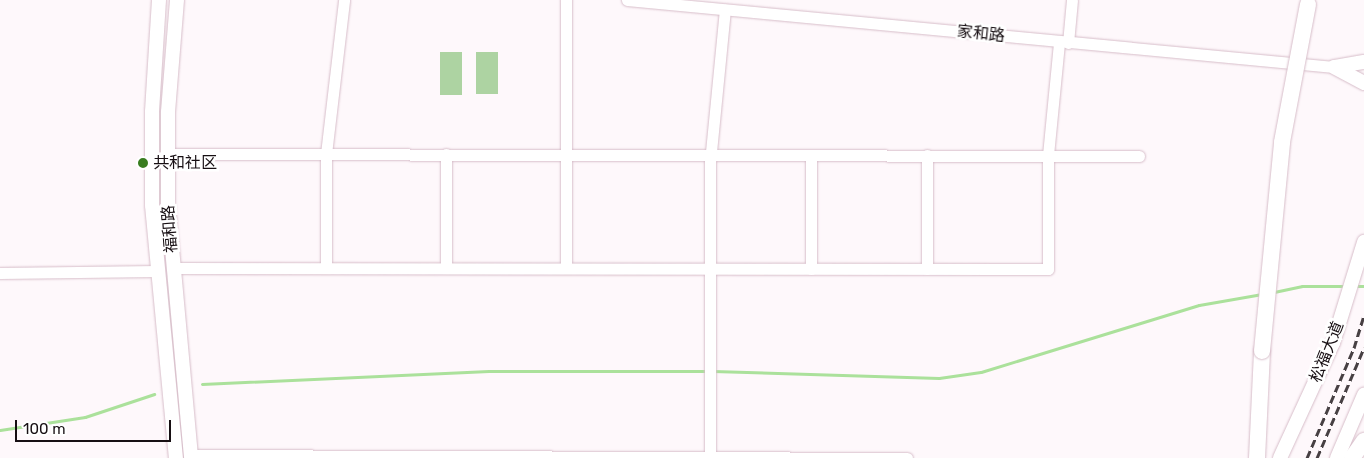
<!DOCTYPE html>
<html>
<head>
<meta charset="utf-8">
<style>
	body { margin:0 }
	#map { position:relative; width:1364px; height:458px; overflow:hidden; background:#fef8fb; font-family:Rubik,"Noto Sans SC",sans-serif }
	div>[style] { position:absolute }
	.green>* { inset:0; background:#add3a2; transform-origin:0 0 }
	.stream>* { height:3px; margin:-1.5px; padding:0 1.5px; transform-origin:1.5px; border-radius:1.5px; background:#abe19b }
	.roads { filter:drop-shadow(0 0 1px #d7bdc9) drop-shadow(0 0 1px #d7bdc9) }
	.minor>* { height:11px; margin:-5.5px; padding:0 5.5px; transform-origin:5.5px; border-radius:5.5px; background:#fff }
	.major>* { height:14px; margin:-7px; padding:0 7px; transform-origin:7px; border-radius:7px; background:#fff }
	.highway>* { height:16px; margin:-8px; padding:0 8px; transform-origin:8px; border-radius:8px; background:#fff }
	.rail>* { height:3px; margin-top:-1.5px; transform-origin:0; background:repeating-linear-gradient(90deg,#474043 0 8px,transparent 0 12px) }
	.bridges { filter:drop-shadow(0 0 1px #d7bdc9) drop-shadow(0 0 1px #d7bdc9) }
	.highway-bridge>* { height:16px; margin:-8px; padding:0 8px; transform-origin:8px; border-radius:8px; background:#fff }
	.dots>* { width:14px; height:14px; translate:-50% -50%; box-sizing:border-box; border:2px solid #fff; border-radius:50% }
	span { translate:-50% -50%; white-space:nowrap; text-align:center; line-height:1.15; -webkit-text-stroke:5px #fff; paint-order:stroke }
	.street-label { font-size:16px; color:#170f13 }
	.poi-label { font-size:16px; color:#170f13 }
	.left { translate:0 -50%; text-align:left }
	.scale { position:absolute; left:15px; top:420px; width:156px; height:22px; box-sizing:border-box; border:2px solid #170f13; border-top:0; padding-left:6px; font-size:15px; line-height:18px; white-space:nowrap; color:#170f13; -webkit-text-stroke:4px #fff; paint-order:stroke }
</style>
</head>
<body>
<div id="map">
	<div class="green">
		<div style="left:440px;top:52px;width:22px;height:43px"></div>
		<div style="left:476px;top:52px;width:22px;height:42px"></div>
	</div>
	<div class="stream">
		<div style="left:1356px;top:286px;width:8px"></div>
		<div style="left:1274px;top:292px;width:29px;rotate:-12deg"></div>
		<div style="left:1302px;top:286px;width:45px"></div>
		<div style="left:713px;top:371px;width:226px;rotate:1.8deg"></div>
		<div style="left:939px;top:378px;width:42px;rotate:-8.1deg"></div>
		<div style="left:981px;top:372px;width:228px;rotate:-17.1deg"></div>
		<div style="left:1199px;top:305px;width:64px;rotate:-9.9deg"></div>
		<div style="left:202px;top:384px;width:287px;rotate:-2.6deg"></div>
		<div style="left:489px;top:371px;width:218px"></div>
		<div style="left:0;top:430px;width:86px;rotate:-8.7deg"></div>
		<div style="left:85px;top:417px;width:73px;rotate:-18.4deg"></div>
	</div>
	<div class="roads">
		<div class="minor">
			<div style="left:627px;top:0;width:710px;rotate:5.41deg"></div>
			<div style="left:1068px;top:43px;width:43px;rotate:-84.7deg"></div>
			<div style="left:167px;top:154px;width:972px;rotate:0.12deg"></div>
			<div style="left:172px;top:268px;width:876px;rotate:0.07deg"></div>
			<div style="left:1048px;top:269px;width:114px;rotate:-90deg"></div>
			<div style="left:1048px;top:155px;width:114px;rotate:-84.4deg"></div>
			<div style="left:326px;top:268px;width:114px;rotate:-90deg"></div>
			<div style="left:326px;top:154px;width:155px;rotate:-83.3deg"></div>
			<div style="left:446px;top:268px;width:114px;rotate:-90deg"></div>
			<div style="left:566px;top:268px;width:268px;rotate:-90deg"></div>
			<div style="left:811px;top:269px;width:114px;rotate:-90deg"></div>
			<div style="left:927px;top:269px;width:114px;rotate:-90deg"></div>
			<div style="left:0;top:273px;width:157px;rotate:-0.7deg"></div>
			<div style="left:191px;top:455px;width:716px;rotate:0.24deg"></div>
			<div style="left:710px;top:458px;width:296px;rotate:-90deg"></div>
			<div style="left:710px;top:162px;width:153px;rotate:-84.4deg"></div>
		</div>
		<div class="major">
			<div style="left:159px;top:0;width:112px;rotate:93.6deg"></div>
			<div style="left:152px;top:112px;width:93px;rotate:90deg"></div>
			<div style="left:152px;top:205px;width:254px;rotate:84.6deg"></div>
			<div style="left:177px;top:0;width:112px;rotate:94.6deg"></div>
			<div style="left:168px;top:112px;width:92px;rotate:90deg"></div>
			<div style="left:168px;top:204px;width:255px;rotate:84.8deg"></div>
			<div style="left:1334px;top:67px;width:34px;rotate:28deg"></div>
			<div style="left:1335px;top:67px;width:29px;rotate:-10deg"></div>
			<div style="left:1280px;top:458px;width:127px;rotate:-65.3deg"></div>
			<div style="left:1333px;top:343px;width:106px;rotate:-72.9deg"></div>
			<div style="left:1337px;top:458px;width:69px;rotate:-66.8deg"></div>
		</div>
		<div class="highway">
			<div style="left:1257px;top:458px;width:107px;rotate:-87.3deg"></div>
			<div style="left:1352px;top:458px;width:21px;rotate:-55deg"></div>
		</div>
	</div>
	<div class="rail">
		<div style="left:1307px;top:458px;width:120px;rotate:-66.9deg"></div>
		<div style="left:1354px;top:348px;width:34px;rotate:-73deg"></div>
		<div style="left:1317px;top:458px;width:120px;rotate:-66.9deg"></div>
	</div>
	<div class="bridges">
		<div class="highway-bridge">
			<div style="left:1262px;top:351px;width:210px;rotate:-84.5deg"></div>
			<div style="left:1282px;top:142px;width:140px;rotate:-79.3deg"></div>
		</div>
	</div>
	<div class="dots">
		<div style="left:143px;top:163px;background:#397d20"></div>
	</div>
	<div class="street-label">
		<span style="left:981px;top:34px;rotate:6deg">家和路</span>
		<span style="left:170px;top:229px;rotate:-94deg">福和路</span>
		<span style="left:1327px;top:352px;rotate:-68deg">松福大道</span>
	</div>
	<div class="poi-label">
		<span class="left" style="left:153px;top:163px">共和社区</span>
	</div>
	<div class="scale">100 m</div>
</div>
</body>
</html>
